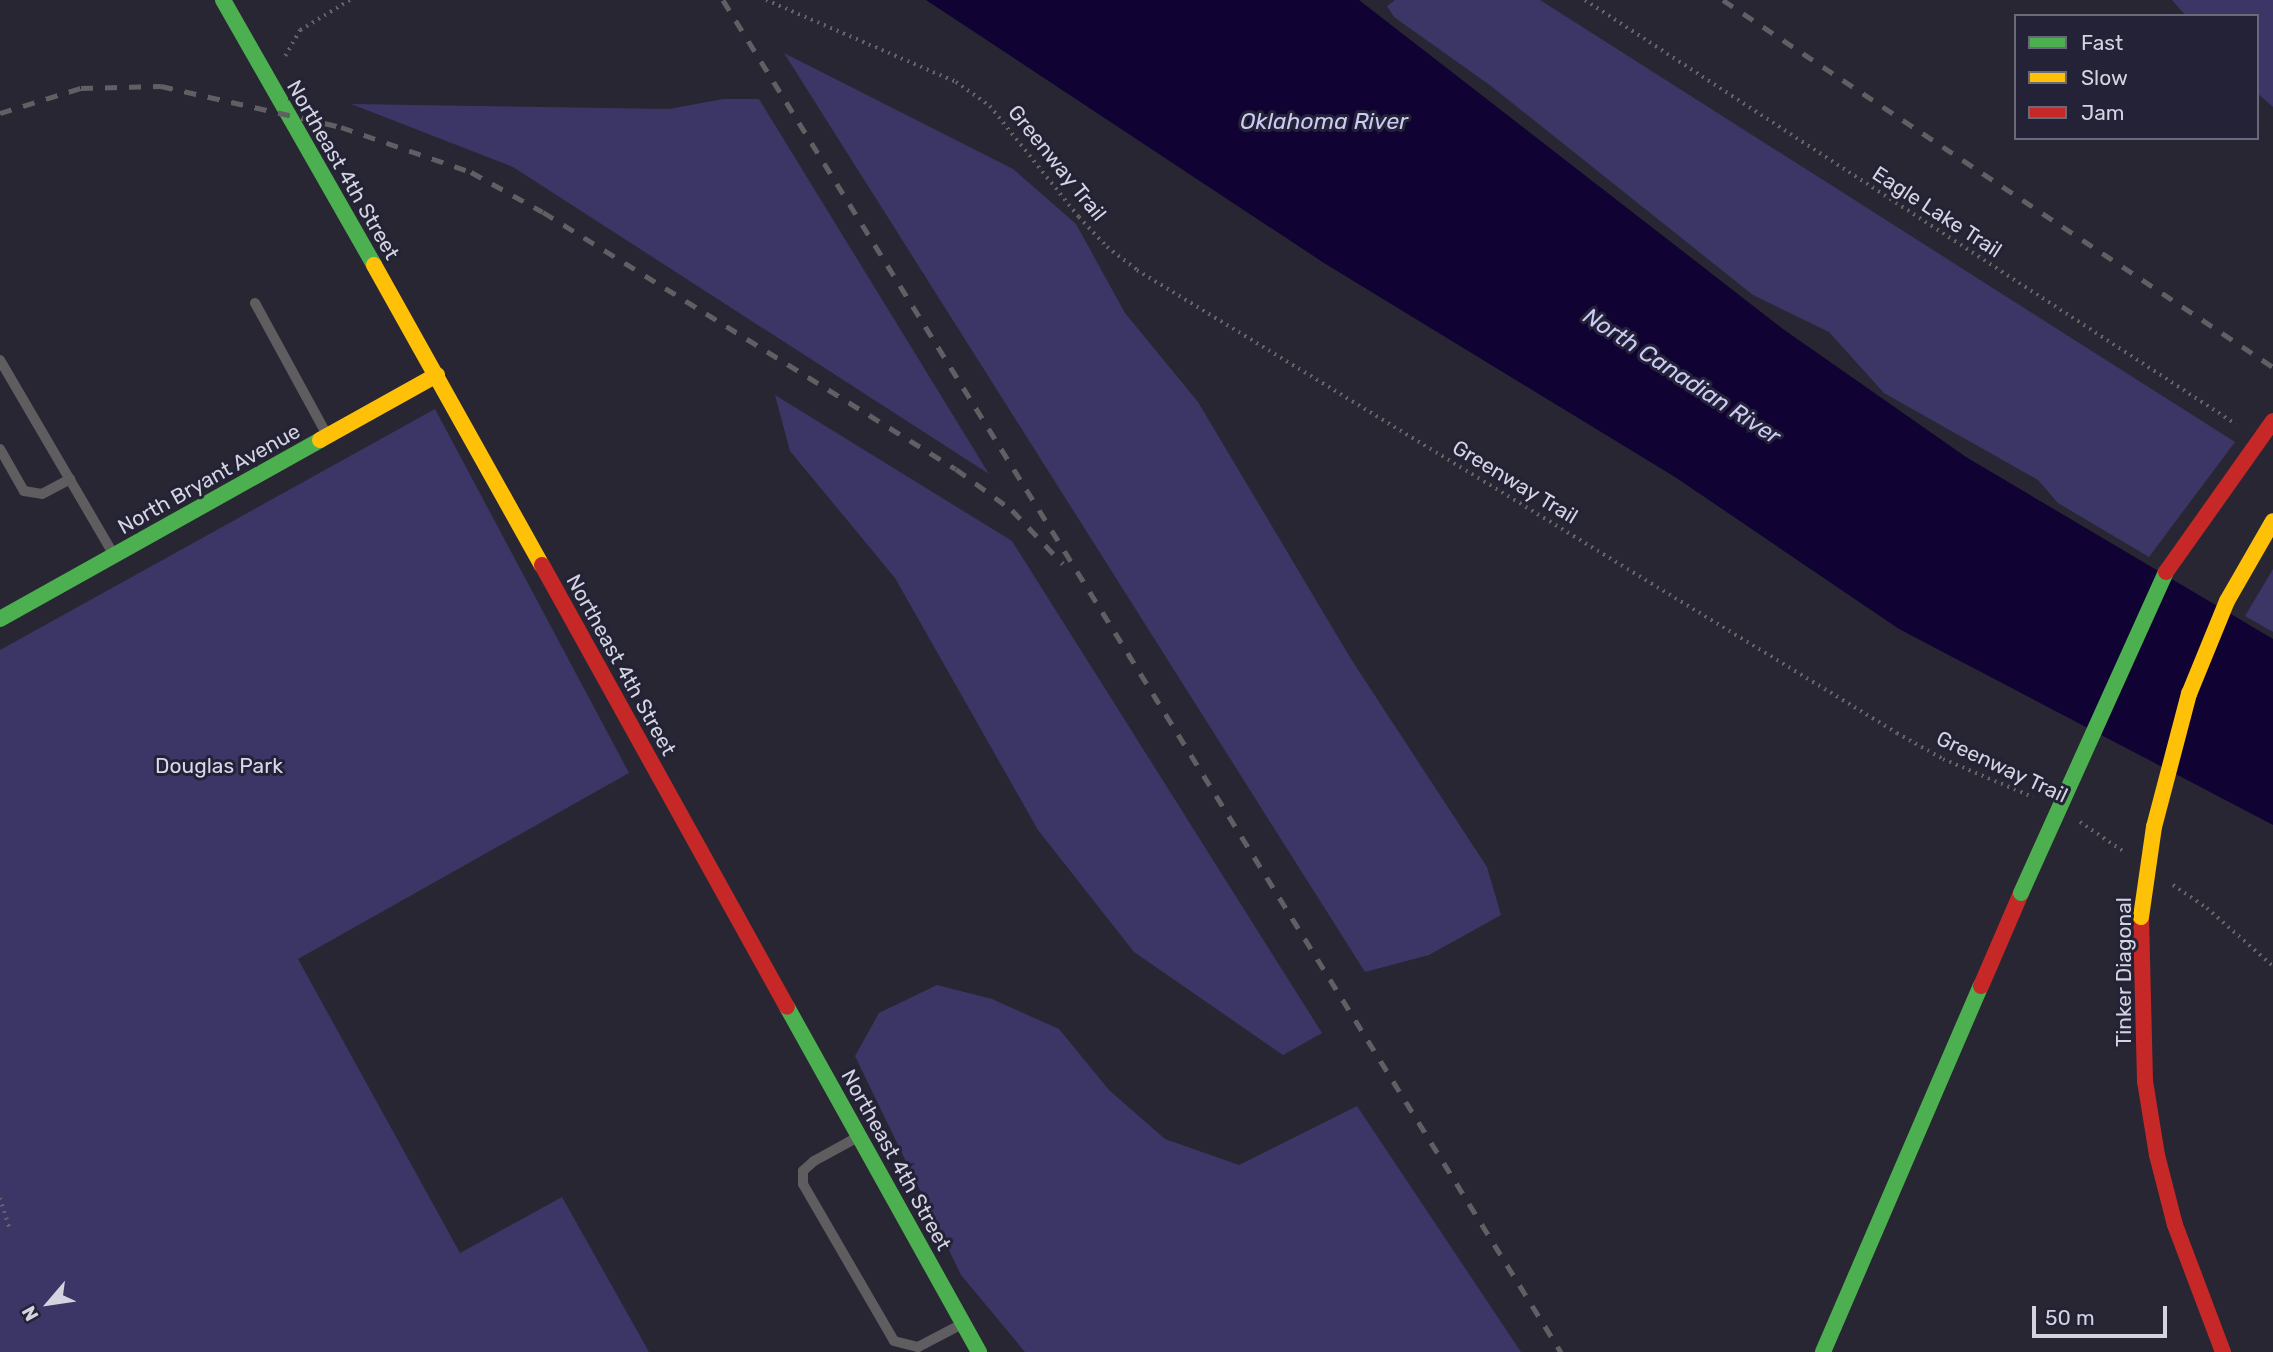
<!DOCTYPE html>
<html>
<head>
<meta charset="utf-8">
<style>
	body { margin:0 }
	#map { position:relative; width:2273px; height:1352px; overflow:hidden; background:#272632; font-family:Rubik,sans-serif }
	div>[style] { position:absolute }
	.green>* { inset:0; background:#3b3666 }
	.water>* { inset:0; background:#100333 }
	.path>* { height:3.5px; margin-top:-1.75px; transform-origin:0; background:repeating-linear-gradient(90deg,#656366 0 2px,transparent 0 7px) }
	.lane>* { height:10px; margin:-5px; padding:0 5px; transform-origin:5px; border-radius:5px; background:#5f5d5f }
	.fast>* { height:16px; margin:-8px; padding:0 8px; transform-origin:8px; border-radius:8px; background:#4caf50 }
	.slow>* { height:16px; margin:-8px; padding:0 8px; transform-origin:8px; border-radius:8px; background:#ffc107 }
	.jam>* { height:16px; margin:-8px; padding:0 8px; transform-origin:8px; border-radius:8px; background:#c62828 }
	.rail>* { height:5px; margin-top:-2.5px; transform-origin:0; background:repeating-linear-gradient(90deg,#615e64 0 12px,transparent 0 24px) }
	.fast-bridge>* { height:16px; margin:-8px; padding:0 8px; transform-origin:8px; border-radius:8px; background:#4caf50 }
	.slow-bridge>* { height:16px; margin:-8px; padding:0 8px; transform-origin:8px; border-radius:8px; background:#ffc107 }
	.jam-bridge>* { height:16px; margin:-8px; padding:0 8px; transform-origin:8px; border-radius:8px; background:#c62828 }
	span { translate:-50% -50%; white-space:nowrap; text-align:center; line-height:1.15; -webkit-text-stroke:6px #232236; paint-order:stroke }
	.street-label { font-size:21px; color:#d4d4e1 }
	.park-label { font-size:21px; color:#d7d7ed }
	.water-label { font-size:23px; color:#cccbf6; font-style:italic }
	.legend { position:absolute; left:2014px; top:14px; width:245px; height:126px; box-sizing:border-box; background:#232236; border:2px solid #6a697a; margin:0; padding:9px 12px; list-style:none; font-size:21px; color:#d4d4e1 }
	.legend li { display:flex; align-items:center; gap:14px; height:35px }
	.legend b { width:35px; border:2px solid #6a697a }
	.north { position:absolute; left:14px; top:1268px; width:70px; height:70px; -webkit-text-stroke:5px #232236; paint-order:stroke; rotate:241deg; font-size:19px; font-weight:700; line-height:28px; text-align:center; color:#d4d4e1 }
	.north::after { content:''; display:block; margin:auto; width:24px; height:32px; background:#d4d4e1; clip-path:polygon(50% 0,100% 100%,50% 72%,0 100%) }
	.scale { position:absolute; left:2032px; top:1306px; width:135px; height:32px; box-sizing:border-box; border:4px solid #d4d4e1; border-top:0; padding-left:9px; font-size:21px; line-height:24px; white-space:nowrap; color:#d4d4e1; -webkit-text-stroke:5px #232236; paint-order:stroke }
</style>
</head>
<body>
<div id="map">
	<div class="green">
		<div style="clip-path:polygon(1395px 0,1540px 0,2235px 442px,2149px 557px,2058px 503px,2038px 480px,1884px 393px,1829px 332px,1753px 295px,1491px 86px,1394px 17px,1387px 6px)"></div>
		<div style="clip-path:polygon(2172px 0,2273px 0,2273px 107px,2257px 93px,2257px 16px,2186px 16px)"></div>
		<div style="clip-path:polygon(784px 53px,1013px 169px,1076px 224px,1125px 313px,1198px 402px,1351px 659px,1487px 867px,1501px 915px,1429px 955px,1365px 972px)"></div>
		<div style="clip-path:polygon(723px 99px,759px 99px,989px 474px,513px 167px,351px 104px,669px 109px)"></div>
		<div style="clip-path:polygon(775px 395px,1012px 541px,1322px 1033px,1283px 1055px,1134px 952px,1038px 830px,895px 578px,790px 451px)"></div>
		<div style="clip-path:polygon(435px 409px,629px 773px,298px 959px,460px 1253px,562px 1197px,649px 1352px,0 1352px,0 650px)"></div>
		<div style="clip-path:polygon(2273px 569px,2273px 632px,2245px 616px)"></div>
		<div style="clip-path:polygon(937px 985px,992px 999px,1059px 1029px,1109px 1090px,1165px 1139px,1239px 1165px,1357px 1106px,1521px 1352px,1025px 1352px,961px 1275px,855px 1056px,879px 1013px)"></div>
	</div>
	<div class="water">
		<div style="clip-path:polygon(926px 0,1359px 0,1783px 329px,1966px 457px,2273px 639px,2273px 825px,1899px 629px,1675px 477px,1324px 263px)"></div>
	</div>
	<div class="path">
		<div style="left:766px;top:0;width:207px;rotate:23.3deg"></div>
		<div style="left:956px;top:82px;width:42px;rotate:35.2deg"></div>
		<div style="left:990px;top:106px;width:142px;rotate:51.3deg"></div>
		<div style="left:1079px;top:217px;width:41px;rotate:47deg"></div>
		<div style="left:1107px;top:247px;width:38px;rotate:37deg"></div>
		<div style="left:1137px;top:270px;width:890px;rotate:31.35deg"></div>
		<div style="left:1897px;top:733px;width:53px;rotate:29.5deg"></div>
		<div style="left:1943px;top:759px;width:98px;rotate:22.9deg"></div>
		<div style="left:1585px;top:0;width:777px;rotate:33.08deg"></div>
		<div style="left:285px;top:56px;width:30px;rotate:-60deg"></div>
		<div style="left:300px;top:30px;width:58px;rotate:-31deg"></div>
		<div style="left:2080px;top:822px;width:52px;rotate:34deg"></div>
		<div style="left:2173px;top:885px;width:41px;rotate:34.1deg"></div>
		<div style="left:2207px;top:908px;width:88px;rotate:41.3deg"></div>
		<div style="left:0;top:1198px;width:32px;rotate:72deg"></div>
	</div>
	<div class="lane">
		<div style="left:255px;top:303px;width:150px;rotate:61.4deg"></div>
		<div style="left:0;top:360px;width:224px;rotate:59.7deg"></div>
		<div style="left:0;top:449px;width:48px;rotate:60.3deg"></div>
		<div style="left:24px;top:491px;width:18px;rotate:9deg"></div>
		<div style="left:42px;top:494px;width:32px;rotate:-28deg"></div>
		<div style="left:856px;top:1138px;width:48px;rotate:151.3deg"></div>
		<div style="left:814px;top:1161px;width:15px;rotate:138deg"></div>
		<div style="left:803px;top:1171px;width:13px;rotate:90deg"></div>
		<div style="left:803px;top:1184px;width:181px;rotate:59.9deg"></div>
		<div style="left:894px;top:1341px;width:25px;rotate:14deg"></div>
		<div style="left:918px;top:1347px;width:47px;rotate:-27.6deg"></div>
	</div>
	<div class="fast">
		<div style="left:223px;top:0;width:305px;rotate:60.3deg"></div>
		<div style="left:0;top:619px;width:367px;rotate:-29.2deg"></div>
		<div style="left:787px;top:1007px;width:395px;rotate:60.9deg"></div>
		<div style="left:1823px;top:1352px;width:399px;rotate:-66.7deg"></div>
	</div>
	<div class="slow">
		<div style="left:374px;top:265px;width:344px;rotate:60.8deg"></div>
		<div style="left:320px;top:440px;width:134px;rotate:-29.1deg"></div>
	</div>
	<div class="jam">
		<div style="left:542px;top:565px;width:505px;rotate:61deg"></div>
		<div style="left:2141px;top:917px;width:164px;rotate:88.6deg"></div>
		<div style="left:2145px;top:1081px;width:75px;rotate:80.8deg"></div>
		<div style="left:2157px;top:1155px;width:72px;rotate:75.6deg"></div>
		<div style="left:2175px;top:1225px;width:136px;rotate:69.3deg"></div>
		<div style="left:1981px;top:986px;width:101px;rotate:-66.7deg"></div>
	</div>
	<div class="rail">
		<div style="left:723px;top:0;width:1591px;rotate:58.21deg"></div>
		<div style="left:1723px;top:0;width:661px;rotate:33.71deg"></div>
		<div style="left:0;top:113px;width:85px;rotate:-17.2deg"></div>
		<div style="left:81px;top:88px;width:80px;rotate:-1.4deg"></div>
		<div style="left:161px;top:86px;width:185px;rotate:12.8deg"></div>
		<div style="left:341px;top:127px;width:138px;rotate:19.1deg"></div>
		<div style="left:471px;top:172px;width:82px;rotate:29.1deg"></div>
		<div style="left:543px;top:212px;width:486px;rotate:31.9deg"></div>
		<div style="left:956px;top:469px;width:69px;rotate:36.2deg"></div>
		<div style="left:1012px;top:510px;width:74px;rotate:46.6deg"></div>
	</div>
	<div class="fast-bridge">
		<div style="left:2021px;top:893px;width:352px;rotate:-65.7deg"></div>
	</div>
	<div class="slow-bridge">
		<div style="left:2141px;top:917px;width:91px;rotate:-81.8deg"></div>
		<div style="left:2154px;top:827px;width:138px;rotate:-75.3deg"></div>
		<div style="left:2189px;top:694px;width:100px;rotate:-67.8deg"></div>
		<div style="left:2227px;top:601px;width:92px;rotate:-60.1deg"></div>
	</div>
	<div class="jam-bridge">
		<div style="left:2166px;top:572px;width:185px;rotate:-54.7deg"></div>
	</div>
	<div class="street-label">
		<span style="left:1057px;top:163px;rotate:51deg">Greenway Trail</span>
		<span style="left:343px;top:170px;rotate:60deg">Northeast 4th Street</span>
		<span style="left:1937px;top:212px;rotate:33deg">Eagle Lake Trail</span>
		<span style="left:209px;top:479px;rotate:-29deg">North Bryant Avenue</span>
		<span style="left:1515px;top:482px;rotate:31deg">Greenway Trail</span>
		<span style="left:621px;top:665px;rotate:61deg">Northeast 4th Street</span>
		<span style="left:2002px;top:767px;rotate:25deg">Greenway Trail</span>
		<span style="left:2124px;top:972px;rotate:-90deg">Tinker Diagonal</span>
		<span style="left:896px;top:1160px;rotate:61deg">Northeast 4th Street</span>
	</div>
	<div class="park-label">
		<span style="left:219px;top:766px">Douglas Park</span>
	</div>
	<div class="water-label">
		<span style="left:1324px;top:121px">Oklahoma River</span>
		<span style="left:1682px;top:376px;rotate:33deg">North Canadian River</span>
	</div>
	<ul class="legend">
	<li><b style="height:9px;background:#4caf50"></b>Fast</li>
	<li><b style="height:9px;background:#ffc107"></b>Slow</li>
	<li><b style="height:9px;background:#c62828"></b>Jam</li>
	</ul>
	<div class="north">N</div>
	<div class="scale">50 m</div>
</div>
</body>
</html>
